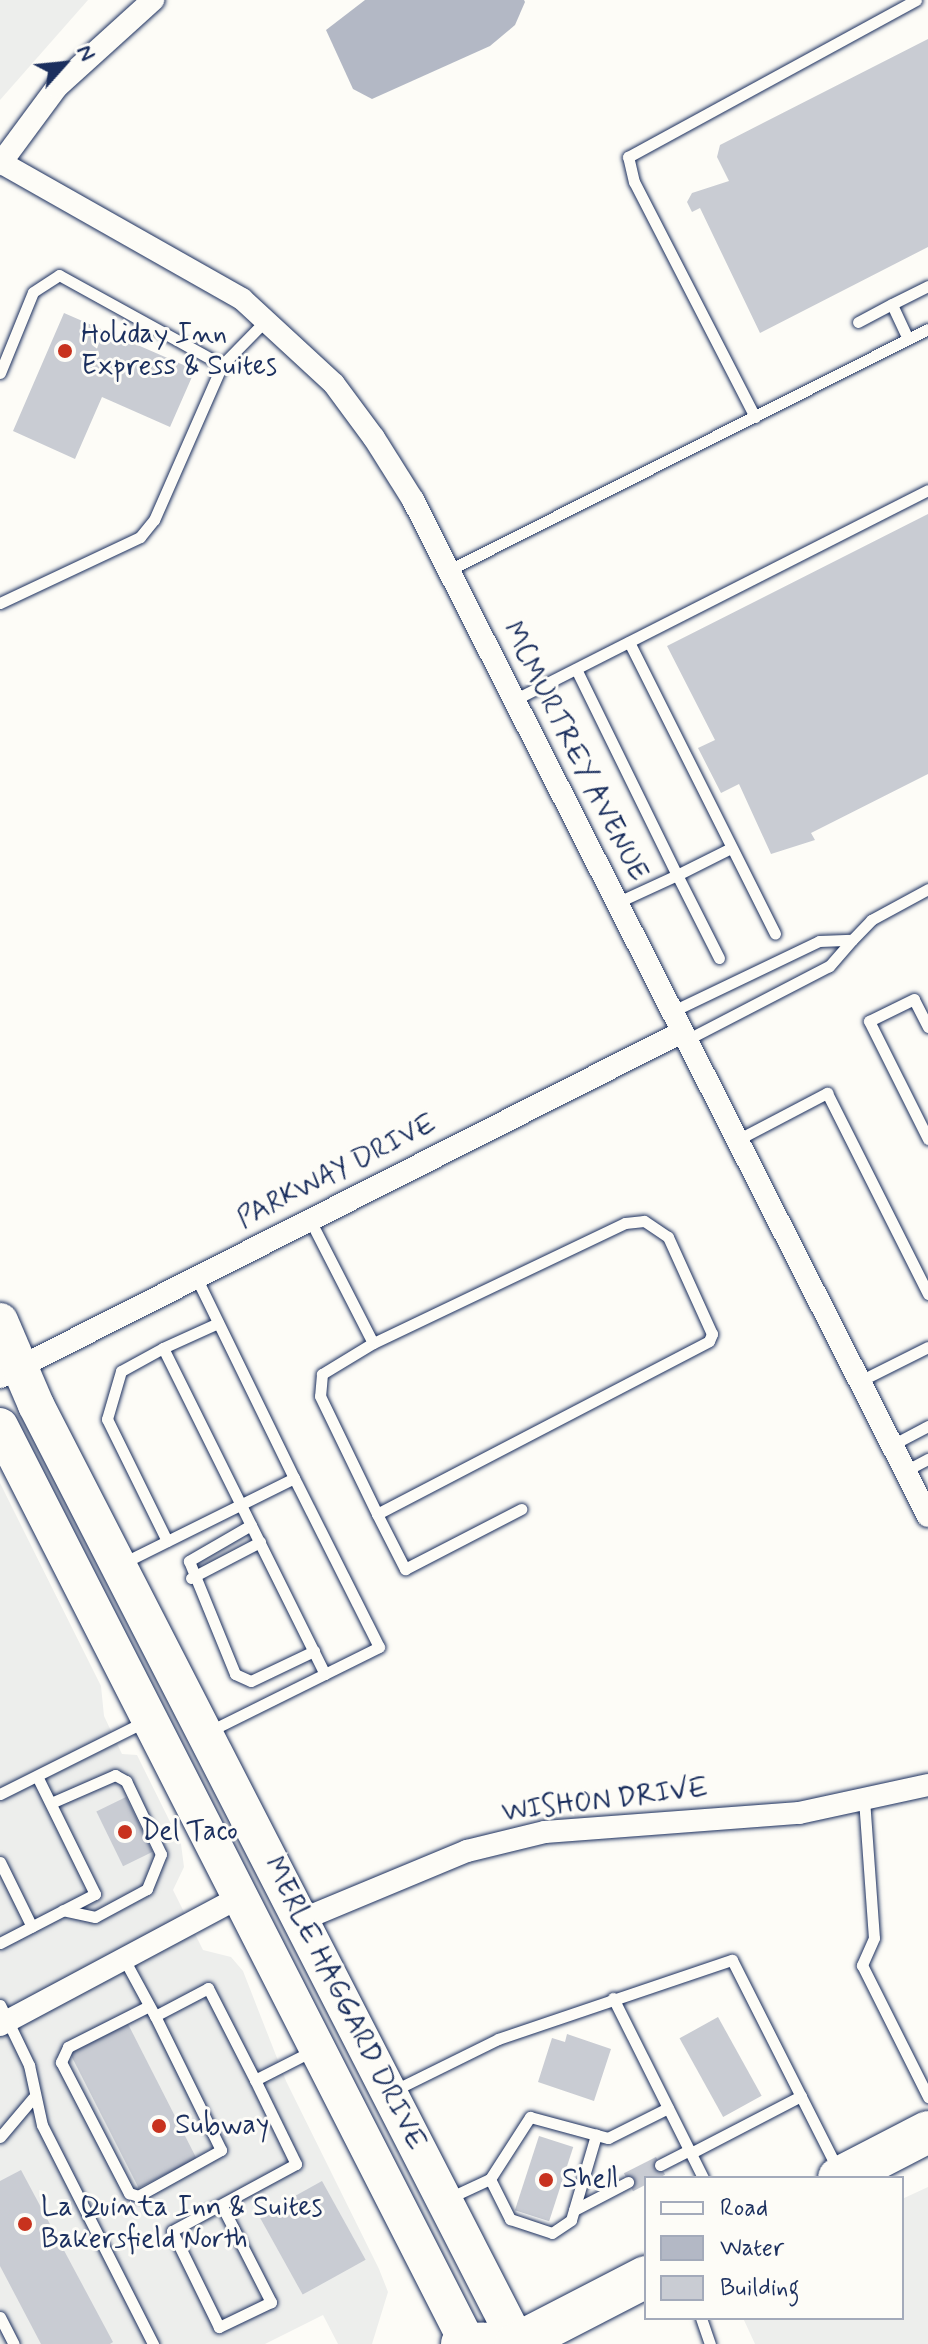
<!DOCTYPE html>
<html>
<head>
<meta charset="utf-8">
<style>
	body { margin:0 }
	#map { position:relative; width:928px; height:2344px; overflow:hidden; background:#fdfcf7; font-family:Mynerve,sans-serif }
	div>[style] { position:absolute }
	.built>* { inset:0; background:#edeeec }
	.water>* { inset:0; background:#b3b8c5 }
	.building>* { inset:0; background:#c9ccd3; transform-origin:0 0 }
	.roads { filter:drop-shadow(0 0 2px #1b2f5e) drop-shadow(0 0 2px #1b2f5e) }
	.lane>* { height:11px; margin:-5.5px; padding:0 5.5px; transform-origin:5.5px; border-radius:5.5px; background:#fdfcf7 }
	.street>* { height:22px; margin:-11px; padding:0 11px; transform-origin:11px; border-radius:11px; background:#fdfcf7 }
	.primary>* { height:36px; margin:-18px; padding:0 18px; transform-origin:18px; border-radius:18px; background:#fdfcf7 }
	.highway>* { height:42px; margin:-21px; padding:0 21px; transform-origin:21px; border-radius:21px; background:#fdfcf7 }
	.dots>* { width:22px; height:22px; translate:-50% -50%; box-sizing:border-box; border:4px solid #fdfcf7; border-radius:50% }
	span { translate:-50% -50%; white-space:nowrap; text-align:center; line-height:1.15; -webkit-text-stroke:6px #fdfcf7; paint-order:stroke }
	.poi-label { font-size:28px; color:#1b2f5e }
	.left { translate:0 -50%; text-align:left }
	.street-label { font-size:28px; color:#1b2f5e }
	.legend { position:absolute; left:644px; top:2176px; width:260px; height:144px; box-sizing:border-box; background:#fdfcf7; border:2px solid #a3aaba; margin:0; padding:10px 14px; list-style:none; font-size:24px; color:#1b2f5e }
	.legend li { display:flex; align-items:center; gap:16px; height:40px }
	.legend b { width:40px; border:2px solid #a3aaba }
	.north { position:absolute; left:24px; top:24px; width:80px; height:80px; -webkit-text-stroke:6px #fdfcf7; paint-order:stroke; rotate:63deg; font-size:22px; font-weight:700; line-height:32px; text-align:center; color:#1b2f5e }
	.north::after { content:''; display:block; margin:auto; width:28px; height:36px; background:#1b2f5e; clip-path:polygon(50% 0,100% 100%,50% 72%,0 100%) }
</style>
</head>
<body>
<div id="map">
	<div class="built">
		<div style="clip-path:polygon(0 0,88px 0,0 100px)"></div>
		<div style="clip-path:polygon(0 1483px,101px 1686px,104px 1716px,122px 1754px,137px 1755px,181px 1844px,184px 1867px,173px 1890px,203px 1950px,231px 1957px,243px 1971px,286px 2081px,379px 2269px,388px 2292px,372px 2344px,338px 2344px,323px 2315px,265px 2344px,0 2344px)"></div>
		<div style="clip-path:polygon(928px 2187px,928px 2344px,755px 2344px,743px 2318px,902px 2318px,902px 2199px)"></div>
	</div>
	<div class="water">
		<div style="clip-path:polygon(365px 0,524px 0,525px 2px,515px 25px,490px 46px,372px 99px,353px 89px,326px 30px)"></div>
	</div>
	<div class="building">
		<div style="clip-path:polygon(928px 39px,928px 247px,760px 333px,700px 208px,692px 212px,687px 202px,692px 193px,729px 181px,717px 157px,720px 145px)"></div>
		<div style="clip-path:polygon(64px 313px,195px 370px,170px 427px,102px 397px,75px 459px,13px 431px)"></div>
		<div style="clip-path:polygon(928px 514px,928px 774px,811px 833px,815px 840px,771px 854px,739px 784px,721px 793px,698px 748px,715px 740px,667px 646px)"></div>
		<div style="left:126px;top:1797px;width:61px;height:33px;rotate:64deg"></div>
		<div style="left:718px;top:2017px;width:90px;height:44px;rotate:61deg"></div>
		<div style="left:128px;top:2024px;width:151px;height:65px;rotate:63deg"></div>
		<div style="clip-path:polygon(567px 2034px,611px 2049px,594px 2101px,538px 2082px,552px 2038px,565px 2042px)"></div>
		<div style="left:539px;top:2136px;width:36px;height:78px;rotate:18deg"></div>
		<div style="left:656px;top:2157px;width:20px;height:36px;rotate:63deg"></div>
		<div style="clip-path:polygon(21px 2170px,113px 2342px,110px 2344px,41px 2344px,0 2266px,0 2181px)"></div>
		<div style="left:322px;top:2181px;width:90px;height:72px;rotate:61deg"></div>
	</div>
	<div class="roads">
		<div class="lane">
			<div style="left:858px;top:322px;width:38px;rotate:-28deg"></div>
			<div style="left:908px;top:339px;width:38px;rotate:-115deg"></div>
			<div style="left:892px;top:304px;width:40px;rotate:-26.6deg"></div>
			<div style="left:0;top:373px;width:87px;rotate:-67.8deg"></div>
			<div style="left:33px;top:292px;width:31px;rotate:-33deg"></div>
			<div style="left:59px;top:275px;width:186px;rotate:28.9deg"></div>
			<div style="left:755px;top:417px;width:264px;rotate:-117.2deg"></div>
			<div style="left:634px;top:182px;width:26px;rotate:-103deg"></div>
			<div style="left:628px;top:157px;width:328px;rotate:-28.6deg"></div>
			<div style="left:449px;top:570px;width:536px;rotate:-26.71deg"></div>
			<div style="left:0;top:603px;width:155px;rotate:-25.2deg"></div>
			<div style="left:140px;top:537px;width:22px;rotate:-51deg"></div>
			<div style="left:154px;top:520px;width:169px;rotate:-66.3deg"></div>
			<div style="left:222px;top:365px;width:64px;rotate:-45.6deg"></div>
			<div style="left:629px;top:642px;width:326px;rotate:63.4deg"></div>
			<div style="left:576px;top:669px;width:229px;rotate:63.9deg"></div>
			<div style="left:677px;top:875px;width:67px;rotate:155.3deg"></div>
			<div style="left:514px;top:700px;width:464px;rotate:-26.9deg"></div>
			<div style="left:852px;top:940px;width:28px;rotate:-46deg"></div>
			<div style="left:871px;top:920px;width:65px;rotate:-28.5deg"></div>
			<div style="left:719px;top:958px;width:93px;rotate:-116.8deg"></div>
			<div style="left:677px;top:875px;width:60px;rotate:-26.6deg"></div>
			<div style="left:671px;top:1012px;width:164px;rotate:-25.6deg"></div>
			<div style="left:819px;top:941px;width:33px;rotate:-2deg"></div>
			<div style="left:852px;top:940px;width:35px;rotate:131deg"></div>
			<div style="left:829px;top:966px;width:161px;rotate:152.6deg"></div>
			<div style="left:928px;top:1027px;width:31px;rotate:-117deg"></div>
			<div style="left:914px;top:999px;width:50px;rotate:153.9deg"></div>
			<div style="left:869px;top:1021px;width:132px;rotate:63.4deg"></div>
			<div style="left:737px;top:1140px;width:102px;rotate:-27.6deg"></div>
			<div style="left:827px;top:1093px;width:225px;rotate:63.3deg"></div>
			<div style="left:310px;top:1220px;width:138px;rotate:62.9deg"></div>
			<div style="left:373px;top:1343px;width:60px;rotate:148.7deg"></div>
			<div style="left:322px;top:1374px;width:22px;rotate:95deg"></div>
			<div style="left:320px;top:1396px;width:131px;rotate:64.2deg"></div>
			<div style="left:377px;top:1514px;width:374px;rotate:-27.5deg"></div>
			<div style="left:709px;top:1341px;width:8px;rotate:-67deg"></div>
			<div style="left:712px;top:1334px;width:107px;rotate:-114.4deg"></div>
			<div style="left:668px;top:1237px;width:29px;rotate:-146deg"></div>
			<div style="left:644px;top:1221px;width:19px;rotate:174deg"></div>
			<div style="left:625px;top:1223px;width:279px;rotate:154.5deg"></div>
			<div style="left:196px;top:1277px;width:224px;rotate:64deg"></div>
			<div style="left:218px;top:1323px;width:60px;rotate:155.6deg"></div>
			<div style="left:163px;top:1348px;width:364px;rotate:63.6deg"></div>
			<div style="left:163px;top:1348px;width:48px;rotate:151.3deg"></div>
			<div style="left:121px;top:1371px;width:50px;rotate:106.3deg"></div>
			<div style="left:107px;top:1419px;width:136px;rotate:63.8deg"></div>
			<div style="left:860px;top:1381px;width:76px;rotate:-26.6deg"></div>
			<div style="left:892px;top:1445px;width:41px;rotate:-27.8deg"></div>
			<div style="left:905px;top:1471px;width:26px;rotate:-28deg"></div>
			<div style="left:377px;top:1514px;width:62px;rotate:63deg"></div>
			<div style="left:405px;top:1569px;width:131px;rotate:-27.3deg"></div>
			<div style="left:251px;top:1525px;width:72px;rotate:149.9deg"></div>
			<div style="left:189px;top:1561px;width:122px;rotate:67.8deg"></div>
			<div style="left:235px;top:1674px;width:17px;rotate:24deg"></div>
			<div style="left:251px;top:1681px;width:70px;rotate:-25.5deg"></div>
			<div style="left:123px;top:1563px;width:191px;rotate:-26.4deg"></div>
			<div style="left:294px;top:1478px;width:189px;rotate:63.3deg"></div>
			<div style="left:379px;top:1647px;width:191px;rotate:153.6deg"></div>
			<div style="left:191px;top:1578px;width:78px;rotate:-27.6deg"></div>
			<div style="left:0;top:1794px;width:163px;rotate:-26.6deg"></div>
			<div style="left:864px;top:1799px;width:139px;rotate:85.9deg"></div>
			<div style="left:874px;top:1938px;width:30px;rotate:114deg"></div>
			<div style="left:862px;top:1965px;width:148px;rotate:63.4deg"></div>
			<div style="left:51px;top:1803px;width:70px;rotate:-23.6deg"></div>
			<div style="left:115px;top:1775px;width:13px;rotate:29deg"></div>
			<div style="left:126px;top:1781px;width:81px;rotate:64.4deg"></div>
			<div style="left:161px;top:1854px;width:38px;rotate:112deg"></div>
			<div style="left:147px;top:1889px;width:59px;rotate:151.7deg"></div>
			<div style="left:95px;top:1917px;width:33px;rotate:-168deg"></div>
			<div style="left:0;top:1862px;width:72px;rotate:63.8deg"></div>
			<div style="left:0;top:1943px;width:107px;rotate:-27.3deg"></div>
			<div style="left:95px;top:1894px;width:131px;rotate:-116.2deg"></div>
			<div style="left:124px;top:1959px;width:65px;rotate:61.5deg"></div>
			<div style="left:155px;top:2016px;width:60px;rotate:-27.8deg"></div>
			<div style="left:208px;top:1988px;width:103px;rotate:62.9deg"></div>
			<div style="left:255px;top:2080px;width:66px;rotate:-27deg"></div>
			<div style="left:613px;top:1998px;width:201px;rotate:63.4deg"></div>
			<div style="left:0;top:2005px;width:67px;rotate:64.2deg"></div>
			<div style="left:29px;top:2065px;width:61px;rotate:77.8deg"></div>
			<div style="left:42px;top:2125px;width:246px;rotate:63.1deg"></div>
			<div style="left:149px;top:2006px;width:91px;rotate:153.2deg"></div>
			<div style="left:68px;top:2047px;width:17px;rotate:115deg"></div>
			<div style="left:61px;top:2062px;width:148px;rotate:62.6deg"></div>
			<div style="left:129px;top:2193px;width:9px;rotate:18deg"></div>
			<div style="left:138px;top:2196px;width:95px;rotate:-29deg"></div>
			<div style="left:221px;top:2150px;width:149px;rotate:-116.2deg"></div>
			<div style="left:395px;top:2090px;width:115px;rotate:-26.3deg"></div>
			<div style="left:498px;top:2039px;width:247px;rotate:-18.7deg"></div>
			<div style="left:732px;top:1960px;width:237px;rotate:63.2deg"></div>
			<div style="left:0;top:2137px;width:51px;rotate:-49.8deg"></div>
			<div style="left:691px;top:2153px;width:124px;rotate:-27.4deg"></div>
			<div style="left:660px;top:2165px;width:33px;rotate:-27deg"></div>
			<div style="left:490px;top:2179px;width:45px;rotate:63.4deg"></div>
			<div style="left:510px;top:2219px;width:44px;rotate:18.4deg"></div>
			<div style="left:552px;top:2233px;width:23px;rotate:-34deg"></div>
			<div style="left:571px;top:2220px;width:89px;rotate:-73.6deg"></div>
			<div style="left:449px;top:2198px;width:45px;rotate:-24.9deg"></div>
			<div style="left:490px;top:2179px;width:74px;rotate:-57.2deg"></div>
			<div style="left:530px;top:2117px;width:81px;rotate:15.1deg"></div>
			<div style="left:608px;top:2138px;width:67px;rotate:-26.6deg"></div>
			<div style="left:222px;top:2206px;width:108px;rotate:63deg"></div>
			<div style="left:271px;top:2302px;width:58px;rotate:154.3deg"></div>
			<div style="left:219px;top:2327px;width:107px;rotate:-116.1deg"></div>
			<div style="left:172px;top:2231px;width:141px;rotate:-28.4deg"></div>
			<div style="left:296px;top:2164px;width:93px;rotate:-116deg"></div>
			<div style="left:574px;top:2210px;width:61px;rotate:-27.4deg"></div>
			<div style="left:0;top:2317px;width:30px;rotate:63deg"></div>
			<div style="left:701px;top:2318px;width:28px;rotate:71deg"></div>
		</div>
		<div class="street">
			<div style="left:0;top:162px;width:278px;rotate:29.5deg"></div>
			<div style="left:242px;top:299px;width:125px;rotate:42.7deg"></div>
			<div style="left:334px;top:384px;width:67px;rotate:53.5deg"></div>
			<div style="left:374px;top:438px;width:73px;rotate:57.8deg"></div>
			<div style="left:413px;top:500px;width:1139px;rotate:63.12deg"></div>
			<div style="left:0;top:164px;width:96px;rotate:-53.5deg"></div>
			<div style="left:57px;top:87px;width:130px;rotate:-42.2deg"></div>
			<div style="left:0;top:1377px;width:764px;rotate:-26.83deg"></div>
			<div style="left:301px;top:1920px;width:180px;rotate:-22.6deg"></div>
			<div style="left:467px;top:1851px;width:80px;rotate:-13.7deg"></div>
			<div style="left:545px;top:1832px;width:255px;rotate:-4.3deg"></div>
			<div style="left:799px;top:1813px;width:132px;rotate:-12.2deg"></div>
			<div style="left:0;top:2025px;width:276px;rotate:-28.1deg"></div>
		</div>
		<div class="primary">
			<div style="left:0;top:1321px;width:91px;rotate:66.8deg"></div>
			<div style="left:36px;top:1405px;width:1055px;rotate:62.83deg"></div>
			<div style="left:0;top:1426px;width:1030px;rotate:62.99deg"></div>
		</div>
		<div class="highway">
			<div style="left:839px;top:2178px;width:100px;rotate:-27.3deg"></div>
			<div style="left:462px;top:2344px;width:55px;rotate:-1deg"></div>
			<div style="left:516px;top:2344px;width:146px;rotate:-27.3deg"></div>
		</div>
	</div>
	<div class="dots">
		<div style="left:65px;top:351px;background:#c8321e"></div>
		<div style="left:125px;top:1832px;background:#c8321e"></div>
		<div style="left:159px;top:2126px;background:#c8321e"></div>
		<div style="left:546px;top:2180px;background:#c8321e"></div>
		<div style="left:25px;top:2224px;background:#c8321e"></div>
	</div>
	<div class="poi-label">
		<span class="left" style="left:81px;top:351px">Holiday Inn<br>Express &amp; Suites</span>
		<span class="left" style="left:141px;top:1832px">Del Taco</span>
		<span class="left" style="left:175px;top:2126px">Subway</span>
		<span class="left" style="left:562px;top:2180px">Shell</span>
		<span class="left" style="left:41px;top:2224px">La Quinta Inn &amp; Suites<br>Bakersfield North</span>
	</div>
	<div class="street-label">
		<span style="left:574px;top:752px;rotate:63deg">MCMURTREY AVENUE</span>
		<span style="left:337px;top:1172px;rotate:-27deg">PARKWAY DRIVE</span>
		<span style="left:605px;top:1801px;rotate:-7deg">WISHON DRIVE</span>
		<span style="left:344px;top:2004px;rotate:63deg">MERLE HAGGARD DRIVE</span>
	</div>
	<ul class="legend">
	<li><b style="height:10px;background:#fdfcf7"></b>Road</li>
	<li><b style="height:22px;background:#b3b8c5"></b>Water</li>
	<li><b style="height:22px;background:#c9ccd3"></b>Building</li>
	</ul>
	<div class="north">N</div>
</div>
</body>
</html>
